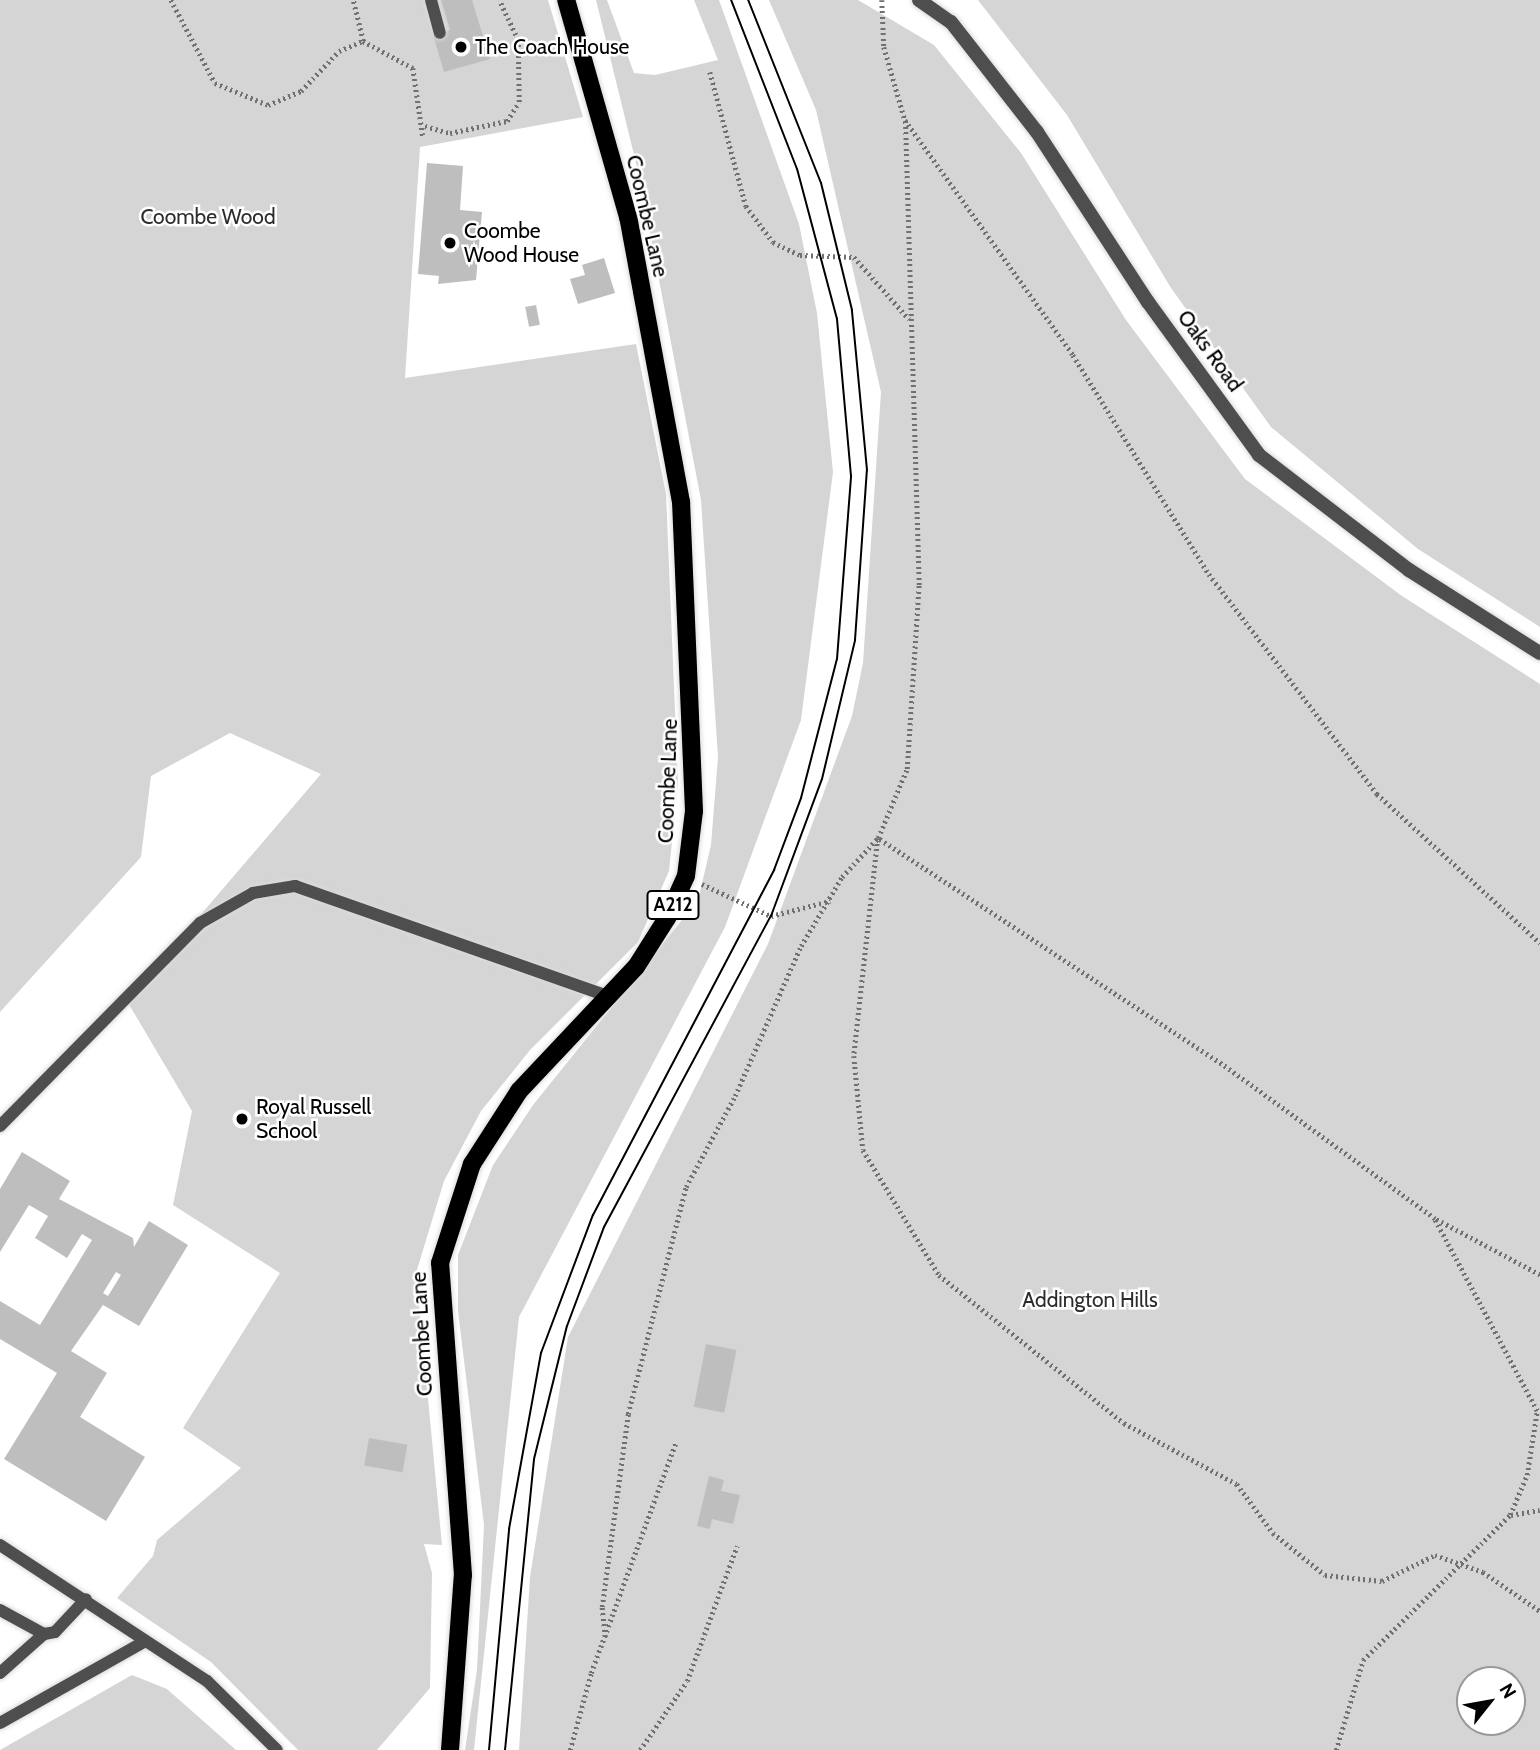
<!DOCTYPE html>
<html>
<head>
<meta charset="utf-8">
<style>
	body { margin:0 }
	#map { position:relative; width:1540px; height:1750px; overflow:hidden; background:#fff; font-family:Cabin,sans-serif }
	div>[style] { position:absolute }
	.green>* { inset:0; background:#d5d5d5 }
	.building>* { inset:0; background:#bebebe; transform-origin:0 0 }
	.path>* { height:4.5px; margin-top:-2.25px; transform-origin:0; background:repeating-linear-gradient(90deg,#707070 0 2px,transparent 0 5.5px) }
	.roads { filter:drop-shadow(0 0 2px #dbdbdb) drop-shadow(0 0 2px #dbdbdb) }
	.service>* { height:12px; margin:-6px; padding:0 6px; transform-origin:6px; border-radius:6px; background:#4e4e4e }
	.tertiary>* { height:14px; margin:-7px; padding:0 7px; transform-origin:7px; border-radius:7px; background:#4e4e4e }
	.primary>* { height:18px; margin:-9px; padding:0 9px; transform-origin:9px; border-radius:9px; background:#000 }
	.tram>* { height:2px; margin:-1px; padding:0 1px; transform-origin:1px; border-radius:1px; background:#000 }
	.dots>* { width:19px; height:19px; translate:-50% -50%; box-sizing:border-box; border:4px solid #fff; border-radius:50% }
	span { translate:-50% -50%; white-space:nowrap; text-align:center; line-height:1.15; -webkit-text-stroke:5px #fff; paint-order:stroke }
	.shield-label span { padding:2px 5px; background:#fff; border:2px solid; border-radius:5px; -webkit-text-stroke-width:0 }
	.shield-label { font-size:19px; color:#000; font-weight:700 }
	.poi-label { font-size:21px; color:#000 }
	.left { translate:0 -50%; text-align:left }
	.street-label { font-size:21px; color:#000 }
	.park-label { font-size:21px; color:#2c2c2c }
	.north { position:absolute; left:1456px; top:1666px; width:70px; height:70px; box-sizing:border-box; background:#fff; border:2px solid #999; border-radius:50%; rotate:59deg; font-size:19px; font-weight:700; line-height:28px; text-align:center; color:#000 }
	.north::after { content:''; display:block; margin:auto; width:24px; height:32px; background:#000; clip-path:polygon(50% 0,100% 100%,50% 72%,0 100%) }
</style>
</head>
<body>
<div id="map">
	<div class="green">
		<div style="clip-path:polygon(0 0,548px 0,583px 117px,420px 147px,405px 378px,636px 344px,666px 494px,678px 784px,669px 871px,638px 942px,530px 1050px,481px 1111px,444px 1181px,416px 1273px,442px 1545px,424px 1544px,432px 1573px,430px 1688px,377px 1750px,298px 1750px,211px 1662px,117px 1598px,153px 1556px,157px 1540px,241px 1468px,183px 1428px,280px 1273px,173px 1205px,192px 1111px,127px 1001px,321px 774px,230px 733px,151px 776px,141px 857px,0 1012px)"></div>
		<div style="clip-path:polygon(596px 0,607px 0,634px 73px,655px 75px,718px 60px,694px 0,719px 0,799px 224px,817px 313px,833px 472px,801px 720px,725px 927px,519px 1317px,474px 1750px,465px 1750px,477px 1670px,484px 1525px,458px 1311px,458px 1255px,493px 1165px,533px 1105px,698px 900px,711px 845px,718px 757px,701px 500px,639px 175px)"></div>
		<div style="clip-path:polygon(evenodd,769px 0,858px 0,934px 45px,1021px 153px,1126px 320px,1245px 479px,1402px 596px,1540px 684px,1540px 1750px,519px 1750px,530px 1577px,568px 1337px,768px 944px,852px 716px,863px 663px,881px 392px,816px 110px,769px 0,1470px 1680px,1512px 1680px,1512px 1722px,1470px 1722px,1470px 1680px)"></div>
		<div style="clip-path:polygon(978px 0,1540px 0,1540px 627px,1418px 549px,1271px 427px,1171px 288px,1067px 115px)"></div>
		<div style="clip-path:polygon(132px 1675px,167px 1689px,236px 1750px,0 1750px)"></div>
	</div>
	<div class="building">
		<div style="clip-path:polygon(441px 0,472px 0,490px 59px,444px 72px,433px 35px,450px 30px)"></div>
		<div style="clip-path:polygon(427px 163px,463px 166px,460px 210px,482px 212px,476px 280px,438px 284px,439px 276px,418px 274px)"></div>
		<div style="clip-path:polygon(604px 258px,615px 293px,578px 304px,570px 279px,585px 275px,582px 265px)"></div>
		<div style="left:536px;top:305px;width:20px;height:11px;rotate:79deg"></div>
		<div style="clip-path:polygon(evenodd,22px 1152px,70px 1181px,59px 1199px,133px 1238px,134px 1247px,149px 1221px,188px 1245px,139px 1326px,103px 1305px,71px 1351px,107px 1373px,80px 1417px,145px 1457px,106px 1521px,4px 1459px,57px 1373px,0 1339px,0 1301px,40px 1325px,92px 1240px,82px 1234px,67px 1258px,35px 1238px,48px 1216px,29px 1205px,0 1252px,0 1189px,22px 1152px,116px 1272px,121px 1275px,108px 1296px,103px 1293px,116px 1272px)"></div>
		<div style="left:706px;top:1344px;width:31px;height:64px;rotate:11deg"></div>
		<div style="left:369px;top:1438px;width:39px;height:28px;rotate:10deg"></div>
		<div style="clip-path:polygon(709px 1476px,724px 1480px,721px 1491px,740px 1495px,733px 1524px,712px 1519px,710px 1529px,697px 1526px)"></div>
	</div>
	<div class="path">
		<div style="left:171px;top:0;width:94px;rotate:62.1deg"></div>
		<div style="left:215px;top:83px;width:57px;rotate:22.5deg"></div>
		<div style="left:268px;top:105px;width:36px;rotate:-23deg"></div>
		<div style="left:301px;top:91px;width:55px;rotate:-46.5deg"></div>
		<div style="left:339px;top:51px;width:26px;rotate:-23deg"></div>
		<div style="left:363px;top:41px;width:42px;rotate:-103.7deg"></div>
		<div style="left:882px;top:0;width:47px;rotate:87.6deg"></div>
		<div style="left:884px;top:47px;width:76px;rotate:74deg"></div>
		<div style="left:905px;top:120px;width:289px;rotate:54.4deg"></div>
		<div style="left:1073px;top:355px;width:258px;rotate:58.2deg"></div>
		<div style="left:1209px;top:574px;width:277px;rotate:52.6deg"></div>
		<div style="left:1377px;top:794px;width:221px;rotate:42.4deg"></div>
		<div style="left:363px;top:41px;width:57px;rotate:28.4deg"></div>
		<div style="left:413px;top:68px;width:70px;rotate:81.8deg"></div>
		<div style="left:710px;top:72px;width:139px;rotate:75deg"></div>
		<div style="left:746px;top:206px;width:45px;rotate:53.1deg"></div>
		<div style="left:773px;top:242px;width:30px;rotate:26deg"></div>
		<div style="left:800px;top:255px;width:54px;rotate:2.1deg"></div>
		<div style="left:854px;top:257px;width:83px;rotate:48.4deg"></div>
		<div style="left:425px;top:126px;width:26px;rotate:16deg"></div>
		<div style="left:450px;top:133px;width:58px;rotate:-11.9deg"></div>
		<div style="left:507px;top:121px;width:22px;rotate:-58deg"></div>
		<div style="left:519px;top:102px;width:62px;rotate:-90.9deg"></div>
		<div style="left:518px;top:40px;width:44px;rotate:-115.4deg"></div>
		<div style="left:702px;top:884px;width:76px;rotate:24.9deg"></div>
		<div style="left:771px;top:916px;width:61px;rotate:-14.3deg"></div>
		<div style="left:1540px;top:1275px;width:119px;rotate:-151.9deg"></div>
		<div style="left:1435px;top:1219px;width:258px;rotate:-144deg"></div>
		<div style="left:1226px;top:1067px;width:417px;rotate:-146.7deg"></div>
		<div style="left:878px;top:838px;width:219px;rotate:96.3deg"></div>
		<div style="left:854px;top:1056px;width:94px;rotate:84.5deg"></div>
		<div style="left:863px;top:1150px;width:146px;rotate:58.7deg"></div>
		<div style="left:939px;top:1275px;width:237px;rotate:38.7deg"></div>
		<div style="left:1124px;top:1423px;width:128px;rotate:28.4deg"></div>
		<div style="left:1237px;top:1484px;width:61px;rotate:53.7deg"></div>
		<div style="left:1273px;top:1533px;width:67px;rotate:38.9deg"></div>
		<div style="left:1325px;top:1575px;width:57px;rotate:6deg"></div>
		<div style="left:1382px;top:1581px;width:59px;rotate:-26.1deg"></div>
		<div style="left:1435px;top:1555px;width:51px;rotate:19.5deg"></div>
		<div style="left:1483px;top:1572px;width:69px;rotate:34.4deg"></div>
		<div style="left:1511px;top:1515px;width:29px;rotate:-10deg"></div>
		<div style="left:605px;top:1637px;width:30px;rotate:-96deg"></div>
		<div style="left:602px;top:1607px;width:195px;rotate:-82.3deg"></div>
		<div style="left:628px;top:1414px;width:234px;rotate:-75.7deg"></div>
		<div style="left:686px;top:1187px;width:103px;rotate:-61.7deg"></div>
		<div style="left:735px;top:1096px;width:164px;rotate:-66.3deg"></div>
		<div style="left:801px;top:946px;width:80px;rotate:-59.3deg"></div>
		<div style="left:842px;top:877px;width:53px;rotate:-47.3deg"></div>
		<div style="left:878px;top:838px;width:75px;rotate:-67.2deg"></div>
		<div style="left:907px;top:769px;width:184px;rotate:-86.3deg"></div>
		<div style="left:919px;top:585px;width:465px;rotate:-91.7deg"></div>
		<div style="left:570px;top:1750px;width:80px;rotate:-74.7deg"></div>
		<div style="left:591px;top:1673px;width:246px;rotate:-69.8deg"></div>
		<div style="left:640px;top:1750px;width:83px;rotate:-55.7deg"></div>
		<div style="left:687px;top:1681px;width:144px;rotate:-69.7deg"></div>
		<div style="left:1336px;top:1750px;width:94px;rotate:-73.3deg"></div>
		<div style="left:1363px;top:1660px;width:206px;rotate:-44.6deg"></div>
		<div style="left:1510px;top:1515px;width:43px;rotate:-67deg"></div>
		<div style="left:1527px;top:1475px;width:65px;rotate:-81.1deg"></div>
		<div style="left:1537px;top:1411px;width:217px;rotate:-118.1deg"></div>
	</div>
	<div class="roads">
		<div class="service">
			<div style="left:431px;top:0;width:34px;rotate:75deg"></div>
			<div style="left:0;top:1126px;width:285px;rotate:-45.4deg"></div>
			<div style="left:200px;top:923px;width:61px;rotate:-29.5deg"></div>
			<div style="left:253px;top:893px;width:43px;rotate:-9.5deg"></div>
			<div style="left:295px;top:886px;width:335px;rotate:19.4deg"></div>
			<div style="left:0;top:1545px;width:248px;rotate:33.3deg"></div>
			<div style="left:207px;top:1681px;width:98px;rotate:44.6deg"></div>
			<div style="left:0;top:1610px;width:50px;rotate:28.6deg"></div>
			<div style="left:0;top:1673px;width:59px;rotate:-41.6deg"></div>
			<div style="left:44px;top:1634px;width:11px;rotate:-10deg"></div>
			<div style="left:55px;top:1632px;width:45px;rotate:-46.8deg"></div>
			<div style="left:0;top:1723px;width:165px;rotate:-29.4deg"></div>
		</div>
		<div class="tertiary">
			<div style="left:919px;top:0;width:39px;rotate:35deg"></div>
			<div style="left:951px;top:22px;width:140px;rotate:52deg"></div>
			<div style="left:1037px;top:132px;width:203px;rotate:56.9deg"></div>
			<div style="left:1148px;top:302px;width:189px;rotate:54deg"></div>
			<div style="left:1259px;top:455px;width:189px;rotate:37.5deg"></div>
			<div style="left:1409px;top:570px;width:155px;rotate:32.4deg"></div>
		</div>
		<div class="primary">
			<div style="left:450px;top:1750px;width:175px;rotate:-85.8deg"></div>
			<div style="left:463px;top:1575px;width:313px;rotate:-94.2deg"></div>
			<div style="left:440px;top:1263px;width:104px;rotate:-72.1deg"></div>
			<div style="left:472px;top:1164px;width:87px;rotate:-57.2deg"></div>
			<div style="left:519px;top:1091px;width:170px;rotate:-46.7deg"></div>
			<div style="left:636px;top:967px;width:58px;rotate:-57.7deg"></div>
			<div style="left:667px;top:918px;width:46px;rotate:-65.7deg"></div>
			<div style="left:686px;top:876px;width:65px;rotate:-83deg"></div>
			<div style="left:694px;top:811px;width:309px;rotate:-92.4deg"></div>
			<div style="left:681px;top:502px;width:290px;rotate:-100.5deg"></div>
			<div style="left:628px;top:217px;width:226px;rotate:-105.9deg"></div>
		</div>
	</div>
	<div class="tram">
		<div style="left:489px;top:1750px;width:222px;rotate:-84.8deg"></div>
		<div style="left:509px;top:1529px;width:179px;rotate:-79.7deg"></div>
		<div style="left:541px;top:1353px;width:147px;rotate:-69.4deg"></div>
		<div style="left:593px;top:1215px;width:390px;rotate:-62.3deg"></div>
		<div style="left:774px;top:870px;width:77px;rotate:-69.4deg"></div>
		<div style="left:801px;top:798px;width:144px;rotate:-75.5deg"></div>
		<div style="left:837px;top:659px;width:184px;rotate:-85.6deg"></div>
		<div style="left:851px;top:476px;width:158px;rotate:-95.1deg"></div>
		<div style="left:837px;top:319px;width:155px;rotate:-104.9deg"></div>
		<div style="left:797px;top:169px;width:181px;rotate:-111.3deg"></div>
		<div style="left:505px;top:1750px;width:292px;rotate:-84.3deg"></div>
		<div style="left:534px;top:1459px;width:137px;rotate:-76.1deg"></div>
		<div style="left:567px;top:1326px;width:106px;rotate:-69.5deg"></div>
		<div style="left:604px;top:1227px;width:353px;rotate:-61.8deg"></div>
		<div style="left:771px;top:916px;width:146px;rotate:-69.6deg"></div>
		<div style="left:822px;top:779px;width:143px;rotate:-76.6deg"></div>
		<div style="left:855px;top:640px;width:170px;rotate:-86deg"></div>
		<div style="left:867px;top:470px;width:161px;rotate:-95.4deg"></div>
		<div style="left:852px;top:310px;width:131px;rotate:-103.7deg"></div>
		<div style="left:821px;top:183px;width:197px;rotate:-111.7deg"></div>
	</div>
	<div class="dots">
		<div style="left:461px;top:47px;background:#000"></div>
		<div style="left:450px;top:243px;background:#000"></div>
		<div style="left:242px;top:1119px;background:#000"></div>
	</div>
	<div class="shield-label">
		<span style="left:673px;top:905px">A212</span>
	</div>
	<div class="poi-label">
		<span class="left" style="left:475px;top:47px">The Coach House</span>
		<span class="left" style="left:464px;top:243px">Coombe<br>Wood House</span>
		<span class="left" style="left:256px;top:1119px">Royal Russell<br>School</span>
	</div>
	<div class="street-label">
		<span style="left:647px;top:216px;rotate:77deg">Coombe Lane</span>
		<span style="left:1210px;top:351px;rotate:54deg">Oaks Road</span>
		<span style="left:668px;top:781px;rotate:-88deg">Coombe Lane</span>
		<span style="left:422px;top:1334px;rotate:-93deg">Coombe Lane</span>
	</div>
	<div class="park-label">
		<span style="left:208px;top:217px">Coombe Wood</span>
		<span style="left:1090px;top:1300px">Addington Hills</span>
	</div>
	<div class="north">N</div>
</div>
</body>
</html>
